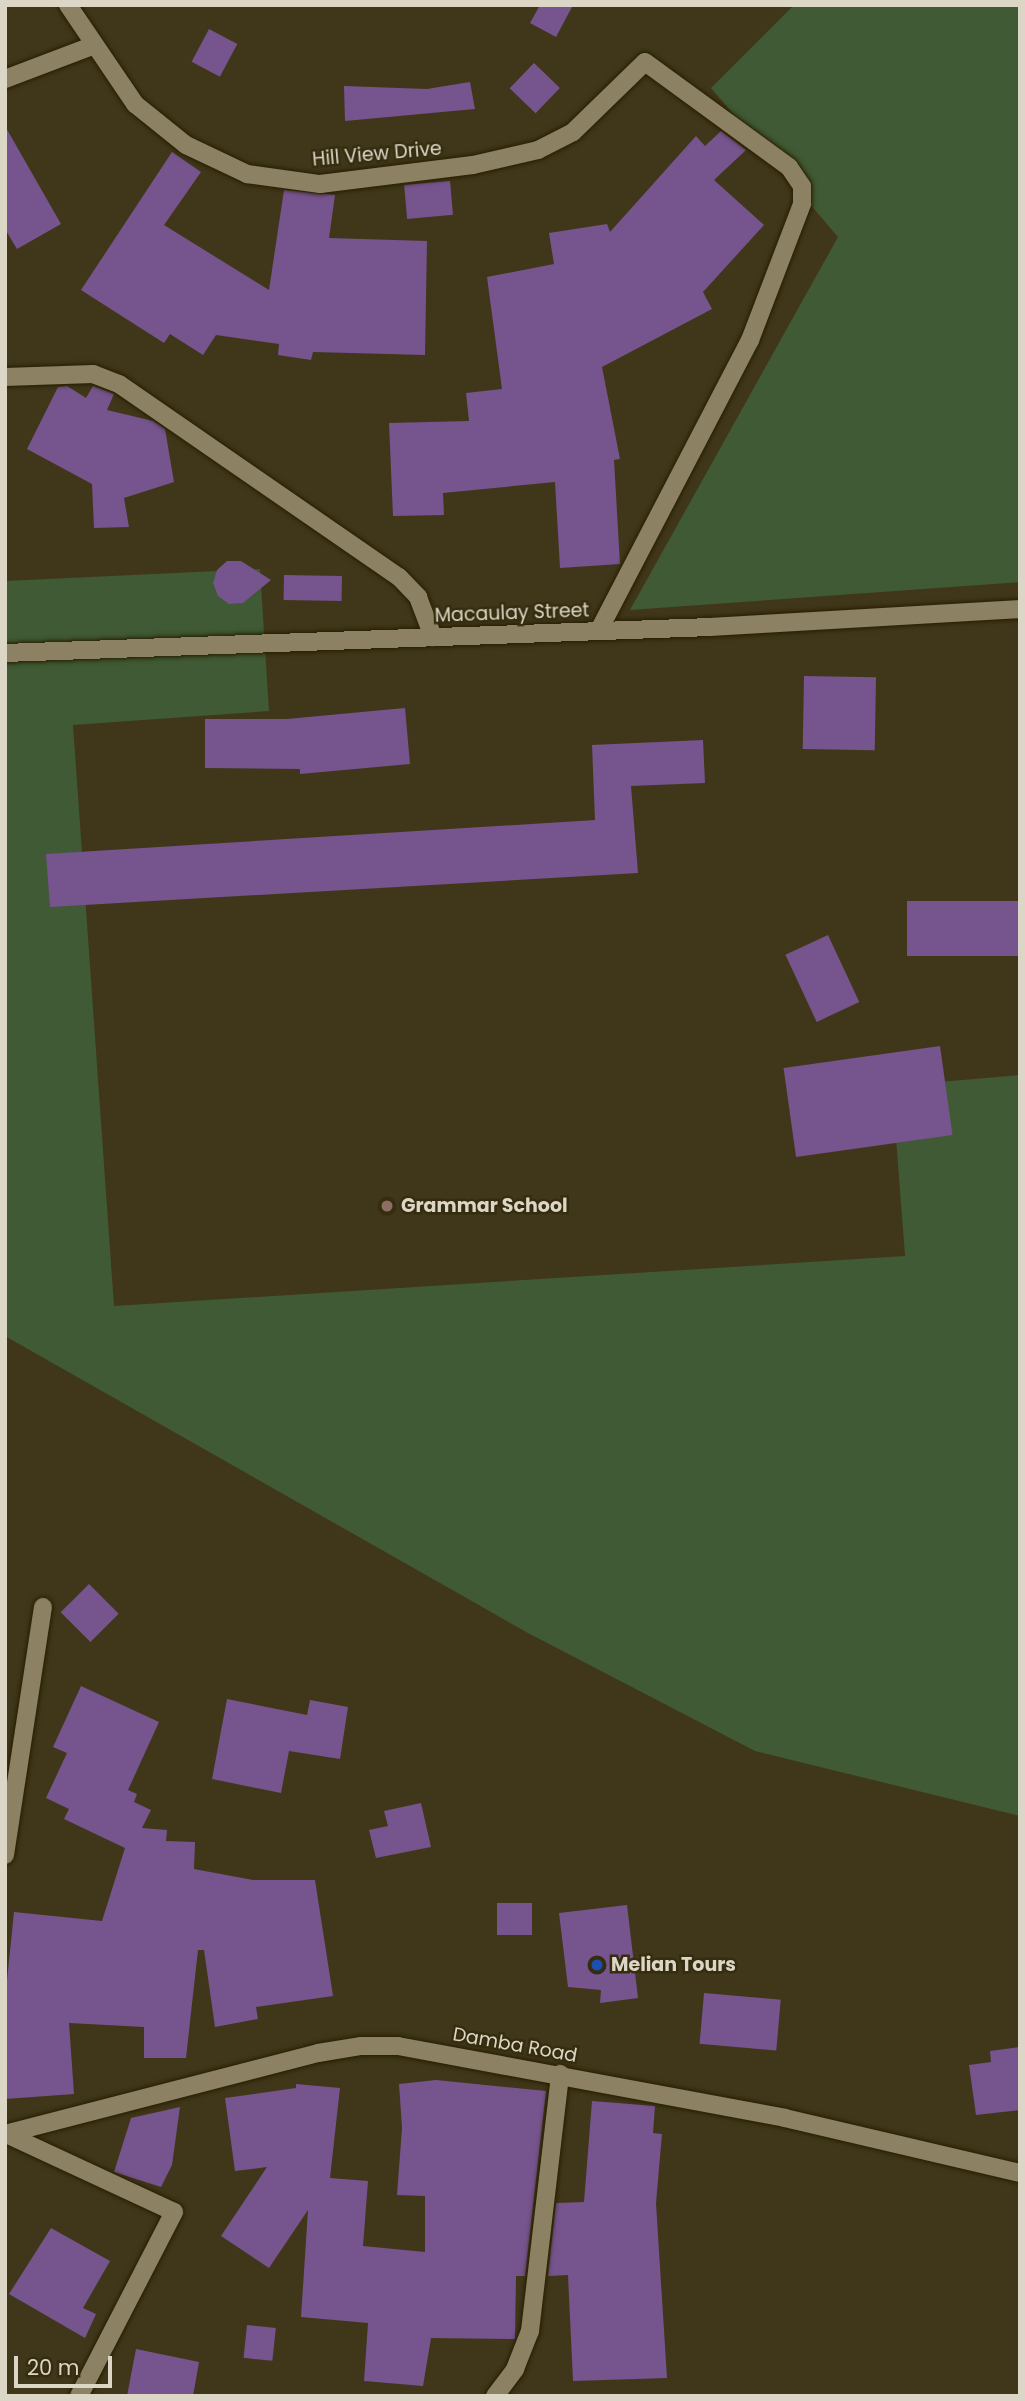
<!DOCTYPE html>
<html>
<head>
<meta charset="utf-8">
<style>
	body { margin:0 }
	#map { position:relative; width:1025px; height:2401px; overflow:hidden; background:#40371a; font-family:Poppins,sans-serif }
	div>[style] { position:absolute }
	.green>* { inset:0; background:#3f5a34 }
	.building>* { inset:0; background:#76548d; transform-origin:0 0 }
	.roads { filter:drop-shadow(0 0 2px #271e02) drop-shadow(0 0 2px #271e02) }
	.minor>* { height:18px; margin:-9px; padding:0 9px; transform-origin:9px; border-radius:9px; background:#8c8162 }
	.tertiary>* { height:18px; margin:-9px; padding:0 9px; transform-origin:9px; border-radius:9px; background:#8c8162 }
	.dots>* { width:19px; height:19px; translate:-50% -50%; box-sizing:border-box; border:4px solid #362d10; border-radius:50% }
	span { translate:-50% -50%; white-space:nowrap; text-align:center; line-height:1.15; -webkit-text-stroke:5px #362d10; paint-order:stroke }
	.street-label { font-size:19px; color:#dbd6c5 }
	.poi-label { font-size:19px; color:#dbd6c5; font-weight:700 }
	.left { translate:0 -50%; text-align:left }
	.frame { position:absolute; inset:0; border:7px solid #dbd6c5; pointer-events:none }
	.scale { position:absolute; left:14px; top:2356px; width:98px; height:32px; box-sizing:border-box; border:4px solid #dbd6c5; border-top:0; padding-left:9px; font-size:21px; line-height:24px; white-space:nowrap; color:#dbd6c5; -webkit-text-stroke:5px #362d10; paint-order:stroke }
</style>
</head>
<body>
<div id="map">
	<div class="green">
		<div style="clip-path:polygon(794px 5px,1020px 5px,1020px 582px,630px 610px,838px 237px,711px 88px)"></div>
		<div style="clip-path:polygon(260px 569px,269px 711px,73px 725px,114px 1306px,905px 1256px,892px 1086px,1020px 1075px,1020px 1816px,755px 1751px,528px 1633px,5px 1336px,5px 581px)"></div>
	</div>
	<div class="building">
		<div style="clip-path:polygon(540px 5px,573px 5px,556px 37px,530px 23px)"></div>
		<div style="left:209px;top:29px;width:32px;height:37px;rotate:28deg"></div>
		<div style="left:534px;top:63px;width:36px;height:35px;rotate:44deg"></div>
		<div style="clip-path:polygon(470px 82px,475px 109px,345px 121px,344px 86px,427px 89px)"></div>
		<div style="clip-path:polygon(5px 126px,61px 224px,17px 249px,5px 229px)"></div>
		<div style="clip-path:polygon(721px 131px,746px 150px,714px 180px,764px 225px,703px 292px,712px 309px,602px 367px,620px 459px,614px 460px,620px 564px,560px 568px,555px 482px,443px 493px,444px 515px,393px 516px,389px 423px,469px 421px,466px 393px,502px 389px,487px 277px,554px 264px,549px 233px,607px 224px,610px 232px,696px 136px,705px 146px)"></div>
		<div style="clip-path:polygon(172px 152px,201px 172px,164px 225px,269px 290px,284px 190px,335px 195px,329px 238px,427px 241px,425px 355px,313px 352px,311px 360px,278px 355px,279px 344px,216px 335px,203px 355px,170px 334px,164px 343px,81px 290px)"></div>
		<div style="left:450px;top:181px;width:34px;height:46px;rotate:85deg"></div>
		<div style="clip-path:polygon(67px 386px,86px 398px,93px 386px,114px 394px,107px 410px,153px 421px,165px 429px,174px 482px,124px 498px,129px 527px,94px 528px,92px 484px,27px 449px,58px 387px)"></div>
		<div style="clip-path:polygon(227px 561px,241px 561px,271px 580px,243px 603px,229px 604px,218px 596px,213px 583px,217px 570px)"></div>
		<div style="left:284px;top:575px;width:58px;height:25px;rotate:1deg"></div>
		<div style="left:804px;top:676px;width:72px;height:73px;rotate:1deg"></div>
		<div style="clip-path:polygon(405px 708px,410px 764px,300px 774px,300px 769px,205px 768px,205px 719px,287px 719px)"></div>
		<div style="clip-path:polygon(703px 740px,705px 783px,631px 786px,638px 873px,50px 907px,46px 854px,595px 820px,592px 745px)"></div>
		<div style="left:1020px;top:901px;width:55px;height:113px;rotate:90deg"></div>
		<div style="left:828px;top:935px;width:74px;height:47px;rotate:65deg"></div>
		<div style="left:940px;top:1046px;width:90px;height:158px;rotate:82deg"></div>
		<div style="left:89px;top:1584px;width:42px;height:40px;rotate:45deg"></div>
		<div style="clip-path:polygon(81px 1686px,159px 1722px,128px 1790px,137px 1794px,134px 1802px,151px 1810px,142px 1828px,167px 1830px,166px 1841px,195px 1842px,194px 1869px,253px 1880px,315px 1880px,333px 1996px,256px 2007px,258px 2019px,215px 2027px,204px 1950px,198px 1950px,186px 2058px,144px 2058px,144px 2027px,69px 2023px,74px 2094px,5px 2099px,5px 2000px,14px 1912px,102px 1921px,125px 1848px,64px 1819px,69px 1809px,46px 1798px,67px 1753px,53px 1747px)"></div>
		<div style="clip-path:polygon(227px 1699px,307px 1715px,310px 1700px,348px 1707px,340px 1759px,289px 1751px,281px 1793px,212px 1779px)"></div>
		<div style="clip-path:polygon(421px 1803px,431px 1847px,376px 1858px,369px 1830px,388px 1826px,384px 1811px)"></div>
		<div style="left:497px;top:1903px;width:35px;height:32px"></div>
		<div style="clip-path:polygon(627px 1905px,638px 1998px,600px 2003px,601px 1990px,568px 1987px,559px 1913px)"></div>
		<div style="left:704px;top:1993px;width:77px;height:51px;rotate:5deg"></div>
		<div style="clip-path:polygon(1020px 2047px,1020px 2110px,976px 2115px,969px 2065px,991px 2062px,990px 2051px)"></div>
		<div style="clip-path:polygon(436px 2080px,546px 2091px,525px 2276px,516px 2276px,515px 2339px,431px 2338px,423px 2386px,364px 2381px,368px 2323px,301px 2317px,308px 2210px,269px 2268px,221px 2236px,267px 2167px,235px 2171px,225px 2098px,296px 2088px,296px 2084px,340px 2088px,330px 2178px,368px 2181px,363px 2246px,425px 2252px,425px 2196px,397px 2195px,402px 2128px,399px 2084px)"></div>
		<div style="clip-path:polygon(592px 2101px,655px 2106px,653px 2133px,662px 2134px,656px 2203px,667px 2378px,573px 2381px,568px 2275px,548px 2276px,556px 2203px,584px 2202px)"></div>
		<div style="clip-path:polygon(180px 2107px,172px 2165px,161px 2187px,114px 2172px,131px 2118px)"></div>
		<div style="clip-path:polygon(51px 2228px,110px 2261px,83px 2308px,96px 2314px,85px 2338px,9px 2294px)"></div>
		<div style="left:247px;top:2325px;width:29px;height:33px;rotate:6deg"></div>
		<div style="clip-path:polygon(136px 2349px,199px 2362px,193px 2396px,127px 2396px)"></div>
	</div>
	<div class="roads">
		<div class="minor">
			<div style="left:68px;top:5px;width:120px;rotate:55.9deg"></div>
			<div style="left:135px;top:104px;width:65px;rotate:38.8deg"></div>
			<div style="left:186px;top:145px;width:68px;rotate:25.4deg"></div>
			<div style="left:247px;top:174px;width:74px;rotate:7.8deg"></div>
			<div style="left:320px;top:184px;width:154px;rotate:-7.1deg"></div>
			<div style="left:473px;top:165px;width:67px;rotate:-13deg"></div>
			<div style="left:538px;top:150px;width:39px;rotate:-27deg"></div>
			<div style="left:573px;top:132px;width:100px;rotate:-44.2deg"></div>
			<div style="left:645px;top:62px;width:178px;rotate:36.1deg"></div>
			<div style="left:789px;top:167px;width:23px;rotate:56deg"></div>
			<div style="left:802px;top:186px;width:18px;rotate:90deg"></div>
			<div style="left:802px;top:204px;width:146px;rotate:110.9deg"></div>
			<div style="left:750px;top:340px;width:327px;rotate:117.5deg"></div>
			<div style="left:5px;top:79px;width:93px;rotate:-20.8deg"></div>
			<div style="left:5px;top:377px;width:88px;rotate:-2deg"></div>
			<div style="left:93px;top:374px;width:28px;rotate:21deg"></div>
			<div style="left:119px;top:384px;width:340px;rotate:34.6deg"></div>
			<div style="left:399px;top:577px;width:28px;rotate:46deg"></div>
			<div style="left:418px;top:597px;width:43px;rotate:69.4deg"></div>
			<div style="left:5px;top:1855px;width:251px;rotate:-81.3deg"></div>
			<div style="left:5px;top:2134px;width:323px;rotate:-14.5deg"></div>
			<div style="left:318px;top:2053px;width:44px;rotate:-9.2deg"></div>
			<div style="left:361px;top:2046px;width:37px"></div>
			<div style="left:398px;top:2046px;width:394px;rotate:10.5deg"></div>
			<div style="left:785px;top:2118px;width:241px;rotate:13.2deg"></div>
			<div style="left:6px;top:2134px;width:185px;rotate:24.9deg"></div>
			<div style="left:174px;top:2212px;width:207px;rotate:117.3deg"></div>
			<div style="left:495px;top:2396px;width:34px;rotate:-53deg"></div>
			<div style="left:515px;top:2369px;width:41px;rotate:-68.5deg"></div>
			<div style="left:530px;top:2331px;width:259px;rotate:-83.3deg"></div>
		</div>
		<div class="tertiary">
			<div style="left:5px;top:653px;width:705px;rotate:-2.11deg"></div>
			<div style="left:710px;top:627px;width:311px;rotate:-3.3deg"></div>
		</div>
	</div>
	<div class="dots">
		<div style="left:387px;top:1206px;background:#8d6e63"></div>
		<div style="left:597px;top:1965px;background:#1a4fb4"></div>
	</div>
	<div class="street-label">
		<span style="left:377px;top:154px;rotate:-5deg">Hill View Drive</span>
		<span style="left:512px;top:613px;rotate:-2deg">Macaulay Street</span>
		<span style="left:515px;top:2045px;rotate:10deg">Damba Road</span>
	</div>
	<div class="poi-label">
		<span class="left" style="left:401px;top:1206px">Grammar School</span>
		<span class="left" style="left:611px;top:1965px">Melian Tours</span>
	</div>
	<div class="frame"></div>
	<div class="scale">20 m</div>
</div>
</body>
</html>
